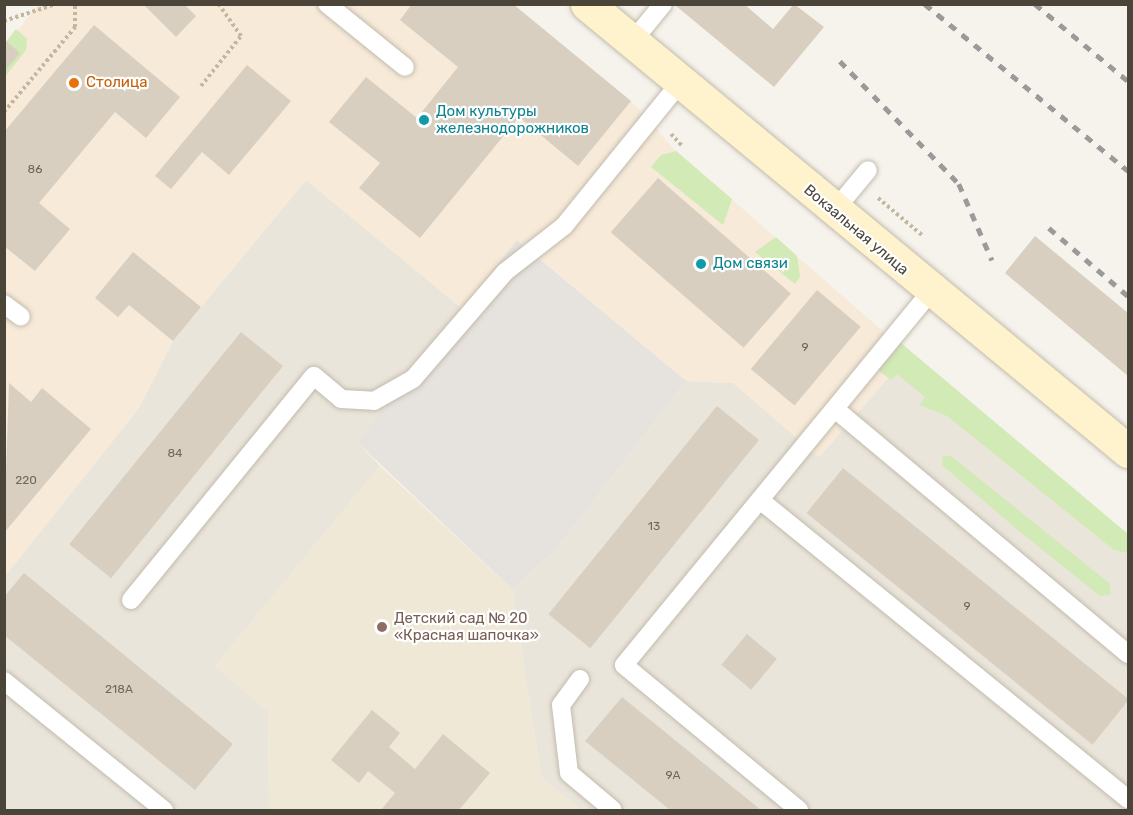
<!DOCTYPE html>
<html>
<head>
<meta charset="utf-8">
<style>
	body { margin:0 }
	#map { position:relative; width:1133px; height:815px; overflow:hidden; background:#f6f3ec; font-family:Rubik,sans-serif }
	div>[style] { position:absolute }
	.residential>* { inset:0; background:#eae5da }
	.commercial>* { inset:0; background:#f7ead8 }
	.industrial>* { inset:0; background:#e6e2dd }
	.education>* { inset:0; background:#efe8d6 }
	.green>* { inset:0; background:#d2eab5 }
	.building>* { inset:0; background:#d8cfc1; transform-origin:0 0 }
	.path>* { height:4px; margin-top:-2px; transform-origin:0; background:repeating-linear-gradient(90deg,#c4b79f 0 3px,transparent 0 6px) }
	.roads { filter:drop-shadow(0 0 2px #c2bbae) drop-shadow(0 0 2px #c2bbae) }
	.lane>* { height:18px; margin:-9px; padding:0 9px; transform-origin:9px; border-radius:9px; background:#fff }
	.secondary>* { height:33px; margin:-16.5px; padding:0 16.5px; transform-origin:16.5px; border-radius:16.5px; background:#fff3cd }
	.rail>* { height:4.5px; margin-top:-2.25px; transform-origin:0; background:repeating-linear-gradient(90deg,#9a9a9a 0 8px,transparent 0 16px) }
	.dots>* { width:16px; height:16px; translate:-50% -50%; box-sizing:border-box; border:3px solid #fff; border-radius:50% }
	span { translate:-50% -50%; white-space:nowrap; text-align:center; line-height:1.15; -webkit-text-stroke:4.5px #fff; paint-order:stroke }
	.number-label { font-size:12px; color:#6e675b }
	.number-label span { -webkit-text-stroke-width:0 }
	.food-label { font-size:15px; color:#c56008 }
	.left { translate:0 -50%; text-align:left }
	.culture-label { font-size:15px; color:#0d838f }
	.street-label { font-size:15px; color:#4b4439 }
	.education-label { font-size:15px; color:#785e54 }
	.frame { position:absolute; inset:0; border:6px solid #4b4439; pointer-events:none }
</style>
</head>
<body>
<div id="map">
	<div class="residential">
		<div style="clip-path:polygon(306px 180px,464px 310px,357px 442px,380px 466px,215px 666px,268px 711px,269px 810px,5px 810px,5px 576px,139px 408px,173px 341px)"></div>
		<div style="clip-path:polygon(909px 354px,1128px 539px,1128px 810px,581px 810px,541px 777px,512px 589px,557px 548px,686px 381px,733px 383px,819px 457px)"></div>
	</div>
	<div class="commercial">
		<div style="clip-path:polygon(38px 5px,513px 5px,631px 101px,673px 148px,909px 354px,819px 457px,733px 383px,686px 381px,518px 240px,464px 310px,306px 180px,173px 341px,139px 408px,5px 576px,5px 46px)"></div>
	</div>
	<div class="industrial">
		<div style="clip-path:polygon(517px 240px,686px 381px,557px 548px,512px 589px,357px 442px)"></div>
	</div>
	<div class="education">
		<div style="clip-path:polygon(380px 466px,512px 589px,541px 777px,581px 810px,269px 810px,268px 711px,215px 666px)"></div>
	</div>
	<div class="green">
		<div style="clip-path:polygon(16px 29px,27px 39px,26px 50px,5px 77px,5px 43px)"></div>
		<div style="clip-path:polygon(676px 151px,732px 199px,723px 225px,651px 167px,661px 155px)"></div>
		<div style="clip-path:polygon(776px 237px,797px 256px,800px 277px,795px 284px,755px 252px)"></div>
		<div style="clip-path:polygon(901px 343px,1128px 534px,1128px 553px,1114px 550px,947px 416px,920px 405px,925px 397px,897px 374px,891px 380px,878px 370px)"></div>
		<div style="clip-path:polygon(943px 456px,951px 456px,1109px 583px,1111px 594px,1100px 596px,1019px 531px,942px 465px)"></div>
	</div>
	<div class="building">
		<div style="clip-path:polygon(143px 4px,184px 4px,196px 16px,176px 37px)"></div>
		<div style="clip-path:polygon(412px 4px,513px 4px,631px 101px,578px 166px,519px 117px,420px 238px,359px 188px,380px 163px,329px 122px,366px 77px,417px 118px,458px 67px,400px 20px)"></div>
		<div style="clip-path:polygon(744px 4px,773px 29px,794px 4px,824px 27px,774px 87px,676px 6px)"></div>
		<div style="clip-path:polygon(94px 25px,180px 97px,146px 138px,115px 112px,39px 203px,70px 229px,35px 271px,4px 246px,4px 132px)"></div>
		<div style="clip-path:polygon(6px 41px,20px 53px,4px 72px,4px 43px)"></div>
		<div style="clip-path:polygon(247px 65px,291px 101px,229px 175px,202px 152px,171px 189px,155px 176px)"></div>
		<div style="left:658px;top:178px;width:176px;height:72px;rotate:41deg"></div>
		<div style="clip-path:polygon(1035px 236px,1128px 313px,1128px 376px,1005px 273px)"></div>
		<div style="clip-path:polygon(133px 252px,201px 307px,173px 341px,129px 305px,118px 317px,95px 298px)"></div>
		<div style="left:817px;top:290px;width:57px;height:103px;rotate:40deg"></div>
		<div style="left:241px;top:332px;width:54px;height:273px;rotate:39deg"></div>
		<div style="clip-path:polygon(9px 383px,31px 402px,42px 388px,91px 429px,4px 533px)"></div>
		<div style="left:717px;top:406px;width:54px;height:268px;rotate:39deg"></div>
		<div style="left:843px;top:468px;width:368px;height:58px;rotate:39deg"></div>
		<div style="clip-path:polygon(24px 573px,233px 744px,195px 790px,4px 635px,4px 597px)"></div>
		<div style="left:747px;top:634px;width:39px;height:40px;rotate:40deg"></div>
		<div style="clip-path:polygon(622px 697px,761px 810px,670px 810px,585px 741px)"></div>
		<div style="clip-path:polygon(372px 710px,400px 733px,389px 747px,415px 769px,443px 734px,490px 773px,459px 810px,381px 810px,395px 793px,368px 771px,359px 783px,331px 760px)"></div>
	</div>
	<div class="path">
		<div style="left:4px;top:21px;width:55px;rotate:-18.1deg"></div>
		<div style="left:201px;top:86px;width:64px;rotate:-51.3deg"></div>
		<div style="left:241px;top:36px;width:39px;rotate:-125deg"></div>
		<div style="left:4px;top:112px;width:111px;rotate:-50.1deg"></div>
		<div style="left:75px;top:27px;width:23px;rotate:-90deg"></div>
		<div style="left:671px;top:134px;width:16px;rotate:47deg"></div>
		<div style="left:878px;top:198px;width:59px;rotate:40.2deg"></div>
	</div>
	<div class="roads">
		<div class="lane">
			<div style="left:327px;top:4px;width:100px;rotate:38.9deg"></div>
			<div style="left:632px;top:42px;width:49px;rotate:-50.8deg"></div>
			<div style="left:834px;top:211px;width:53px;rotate:-50.3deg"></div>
			<div style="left:4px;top:304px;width:21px;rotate:37deg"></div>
			<div style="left:835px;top:409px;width:382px;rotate:39.9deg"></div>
			<div style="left:760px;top:500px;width:474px;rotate:39.1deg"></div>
			<div style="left:131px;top:600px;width:289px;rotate:-50.8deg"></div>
			<div style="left:314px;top:376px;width:35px;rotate:40deg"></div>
			<div style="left:341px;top:399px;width:33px;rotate:3deg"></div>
			<div style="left:374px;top:401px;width:45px;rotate:-29.4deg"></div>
			<div style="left:413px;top:379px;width:141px;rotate:-49.3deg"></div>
			<div style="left:505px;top:272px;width:75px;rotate:-37.9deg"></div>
			<div style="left:564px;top:226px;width:184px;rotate:-51deg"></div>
			<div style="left:580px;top:679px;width:32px;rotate:126deg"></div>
			<div style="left:561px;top:705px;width:68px;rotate:83.3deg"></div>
			<div style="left:569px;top:773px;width:57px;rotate:40.1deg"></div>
			<div style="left:4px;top:681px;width:206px;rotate:38.9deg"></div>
			<div style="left:799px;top:810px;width:227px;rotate:-140.4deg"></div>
			<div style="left:624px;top:665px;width:484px;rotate:-50.6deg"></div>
		</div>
		<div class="secondary">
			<div style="left:587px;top:4px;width:702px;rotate:39.57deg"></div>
		</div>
	</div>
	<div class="rail">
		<div style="left:925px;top:4px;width:263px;rotate:39.4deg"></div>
		<div style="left:1035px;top:4px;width:121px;rotate:39.6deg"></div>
		<div style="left:840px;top:61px;width:171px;rotate:45.9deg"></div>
		<div style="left:959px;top:184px;width:83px;rotate:66.5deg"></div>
		<div style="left:1049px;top:228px;width:104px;rotate:40.7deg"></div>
	</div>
	<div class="dots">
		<div style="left:74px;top:83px;background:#e8710a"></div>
		<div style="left:424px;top:120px;background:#0f9aa8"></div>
		<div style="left:701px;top:264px;background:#0f9aa8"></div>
		<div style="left:382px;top:627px;background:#8d6e63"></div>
	</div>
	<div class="number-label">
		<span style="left:35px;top:170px">86</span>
		<span style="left:805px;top:348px">9</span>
		<span style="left:175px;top:454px">84</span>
		<span style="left:26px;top:481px">220</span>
		<span style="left:654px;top:527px">13</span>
		<span style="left:967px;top:607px">9</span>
		<span style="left:119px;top:690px">218А</span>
		<span style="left:673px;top:776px">9А</span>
	</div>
	<div class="food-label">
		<span class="left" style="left:86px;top:83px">Столица</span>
	</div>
	<div class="culture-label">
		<span class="left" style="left:436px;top:120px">Дом культуры<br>железнодорожников</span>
		<span class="left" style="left:713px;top:264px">Дом связи</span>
	</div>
	<div class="street-label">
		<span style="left:856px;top:230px;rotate:40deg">Вокзальная улица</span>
	</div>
	<div class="education-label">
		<span class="left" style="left:394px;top:627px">Детский сад № 20<br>«Красная шапочка»</span>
	</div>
	<div class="frame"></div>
</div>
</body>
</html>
